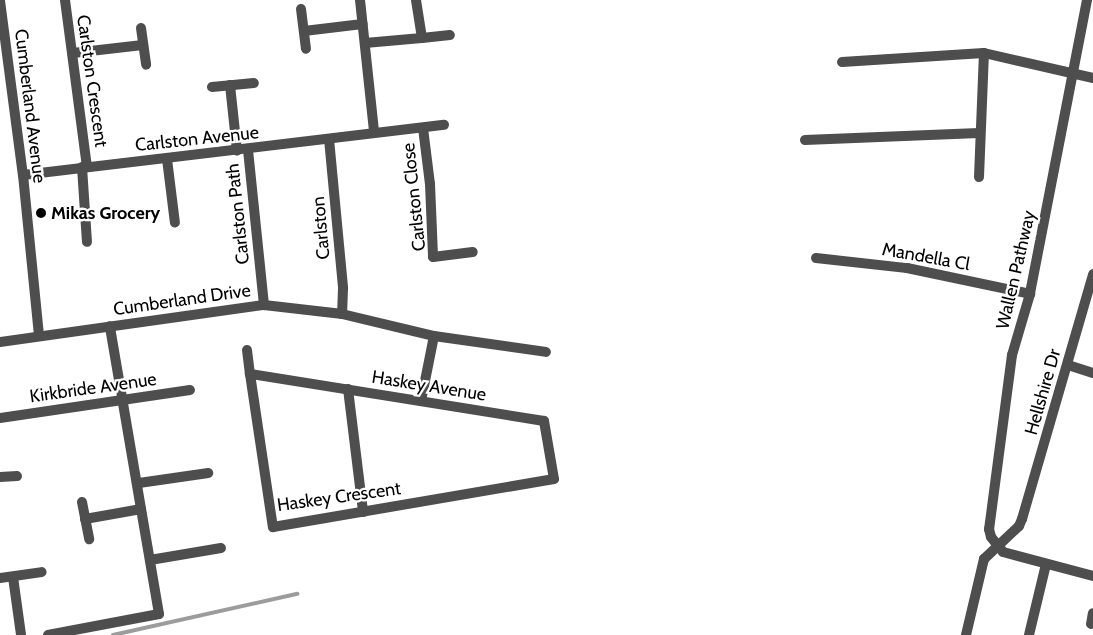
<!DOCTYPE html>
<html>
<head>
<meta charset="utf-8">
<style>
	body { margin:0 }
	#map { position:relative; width:1093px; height:635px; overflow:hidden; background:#fff; font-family:Cabin,sans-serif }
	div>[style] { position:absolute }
	.stream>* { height:4px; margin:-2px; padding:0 2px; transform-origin:2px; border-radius:2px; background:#9c9c9c }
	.minor>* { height:10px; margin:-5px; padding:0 5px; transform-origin:5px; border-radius:5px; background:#4e4e4e }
	.tertiary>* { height:10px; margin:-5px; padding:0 5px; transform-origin:5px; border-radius:5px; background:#4e4e4e }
	.dots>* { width:14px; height:14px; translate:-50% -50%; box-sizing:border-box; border:2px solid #fff; border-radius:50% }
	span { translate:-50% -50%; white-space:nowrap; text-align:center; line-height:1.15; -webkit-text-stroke:4.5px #fff; paint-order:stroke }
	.street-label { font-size:18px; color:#000 }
	.poi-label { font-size:18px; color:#000; font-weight:700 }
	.left { translate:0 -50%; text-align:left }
</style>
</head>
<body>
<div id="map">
	<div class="stream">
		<div style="left:113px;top:635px;width:189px;rotate:-12.6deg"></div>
	</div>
	<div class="minor">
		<div style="left:65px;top:0;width:167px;rotate:82.5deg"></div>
		<div style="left:360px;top:0;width:132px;rotate:83.9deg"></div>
		<div style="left:1087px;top:0;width:299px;rotate:101deg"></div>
		<div style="left:1030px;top:294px;width:64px;rotate:106.4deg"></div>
		<div style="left:1012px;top:355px;width:176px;rotate:97.5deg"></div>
		<div style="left:989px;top:529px;width:8px;rotate:76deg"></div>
		<div style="left:991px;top:537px;width:19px;rotate:51deg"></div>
		<div style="left:1003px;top:552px;width:93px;rotate:14.9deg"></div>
		<div style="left:0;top:1px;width:176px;rotate:82.5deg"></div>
		<div style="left:23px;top:175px;width:161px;rotate:84.3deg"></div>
		<div style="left:301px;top:9px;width:40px;rotate:82.9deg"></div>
		<div style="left:141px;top:28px;width:37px;rotate:82deg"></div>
		<div style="left:304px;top:31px;width:59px;rotate:-6.8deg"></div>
		<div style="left:422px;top:38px;width:28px;rotate:-6deg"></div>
		<div style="left:365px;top:43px;width:57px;rotate:-5deg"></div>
		<div style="left:422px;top:38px;width:38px;rotate:-99deg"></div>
		<div style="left:73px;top:53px;width:70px;rotate:-6.5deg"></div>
		<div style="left:842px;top:62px;width:142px;rotate:-3.6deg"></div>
		<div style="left:984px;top:53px;width:112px;rotate:12.9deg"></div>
		<div style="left:230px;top:85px;width:66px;rotate:83.9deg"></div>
		<div style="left:212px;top:87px;width:42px;rotate:-5.4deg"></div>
		<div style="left:423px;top:128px;width:56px;rotate:82.9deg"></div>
		<div style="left:430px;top:184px;width:73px;rotate:87.6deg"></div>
		<div style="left:433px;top:257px;width:40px;rotate:-7.1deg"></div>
		<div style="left:329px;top:139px;width:150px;rotate:84.6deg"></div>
		<div style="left:343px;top:288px;width:26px;rotate:92deg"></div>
		<div style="left:805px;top:140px;width:174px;rotate:-2.3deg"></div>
		<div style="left:248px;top:150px;width:156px;rotate:84.1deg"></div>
		<div style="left:167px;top:159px;width:64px;rotate:82.9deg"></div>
		<div style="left:82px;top:167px;width:75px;rotate:86.2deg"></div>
		<div style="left:23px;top:175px;width:424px;rotate:-6.8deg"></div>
		<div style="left:979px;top:177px;width:124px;rotate:-87.7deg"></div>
		<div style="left:816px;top:258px;width:92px;rotate:6.3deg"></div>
		<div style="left:907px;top:268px;width:126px;rotate:11.9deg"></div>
		<div style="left:0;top:342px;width:267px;rotate:-8deg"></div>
		<div style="left:264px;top:305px;width:79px;rotate:6.6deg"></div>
		<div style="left:342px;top:314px;width:95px;rotate:13.4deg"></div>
		<div style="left:434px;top:336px;width:113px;rotate:8.1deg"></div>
		<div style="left:247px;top:350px;width:24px;rotate:83deg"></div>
		<div style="left:250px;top:374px;width:155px;rotate:81.5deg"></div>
		<div style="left:273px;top:527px;width:285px;rotate:-9.7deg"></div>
		<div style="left:554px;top:479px;width:59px;rotate:-99.8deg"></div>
		<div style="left:544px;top:421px;width:298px;rotate:-170.9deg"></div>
		<div style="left:1068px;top:365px;width:26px;rotate:18deg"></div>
		<div style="left:348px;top:389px;width:124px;rotate:83deg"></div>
		<div style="left:421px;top:401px;width:66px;rotate:-78.7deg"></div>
		<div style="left:0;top:418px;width:192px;rotate:-8.4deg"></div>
		<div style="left:0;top:477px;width:17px;rotate:-3deg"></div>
		<div style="left:139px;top:483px;width:70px;rotate:-8.2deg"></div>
		<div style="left:82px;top:502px;width:38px;rotate:79deg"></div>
		<div style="left:85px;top:519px;width:57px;rotate:-10.1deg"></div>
		<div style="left:150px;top:560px;width:72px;rotate:-9.6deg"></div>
		<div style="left:13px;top:577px;width:59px;rotate:82.1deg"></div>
		<div style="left:0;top:578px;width:42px;rotate:-8.1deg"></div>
		<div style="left:1091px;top:624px;width:11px;rotate:-80deg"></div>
		<div style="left:48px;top:635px;width:113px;rotate:-10.7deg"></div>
		<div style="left:159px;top:614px;width:292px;rotate:-99.7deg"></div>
		<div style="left:1029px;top:635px;width:73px;rotate:-76.5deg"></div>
	</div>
	<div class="tertiary">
		<div style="left:966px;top:635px;width:78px;rotate:-76.7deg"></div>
		<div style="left:984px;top:559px;width:48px;rotate:-43.3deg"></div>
		<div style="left:1019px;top:526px;width:8px;rotate:-67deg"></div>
		<div style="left:1022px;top:519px;width:255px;rotate:-73.8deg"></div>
	</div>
	<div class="dots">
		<div style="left:41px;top:213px;background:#000"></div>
	</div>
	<div class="street-label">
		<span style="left:92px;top:81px;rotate:82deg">Carlston Crescent</span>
		<span style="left:30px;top:106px;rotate:83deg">Cumberland Avenue</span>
		<span style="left:197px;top:139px;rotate:-6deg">Carlston Avenue</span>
		<span style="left:414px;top:197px;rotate:-96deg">Carlston Close</span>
		<span style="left:238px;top:214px;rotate:-96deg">Carlston Path</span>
		<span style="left:321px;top:228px;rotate:-95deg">Carlston</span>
		<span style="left:926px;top:257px;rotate:10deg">Mandella Cl</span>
		<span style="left:1016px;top:270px;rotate:-77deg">Wallen Pathway</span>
		<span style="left:182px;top:300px;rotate:-8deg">Cumberland Drive</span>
		<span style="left:429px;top:386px;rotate:9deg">Haskey Avenue</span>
		<span style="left:93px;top:388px;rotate:-8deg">Kirkbride Avenue</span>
		<span style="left:1043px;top:392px;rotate:-74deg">Hellshire Dr</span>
		<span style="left:339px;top:497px;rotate:-8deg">Haskey Crescent</span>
	</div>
	<div class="poi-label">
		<span class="left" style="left:51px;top:213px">Mikas Grocery</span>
	</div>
</div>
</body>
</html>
